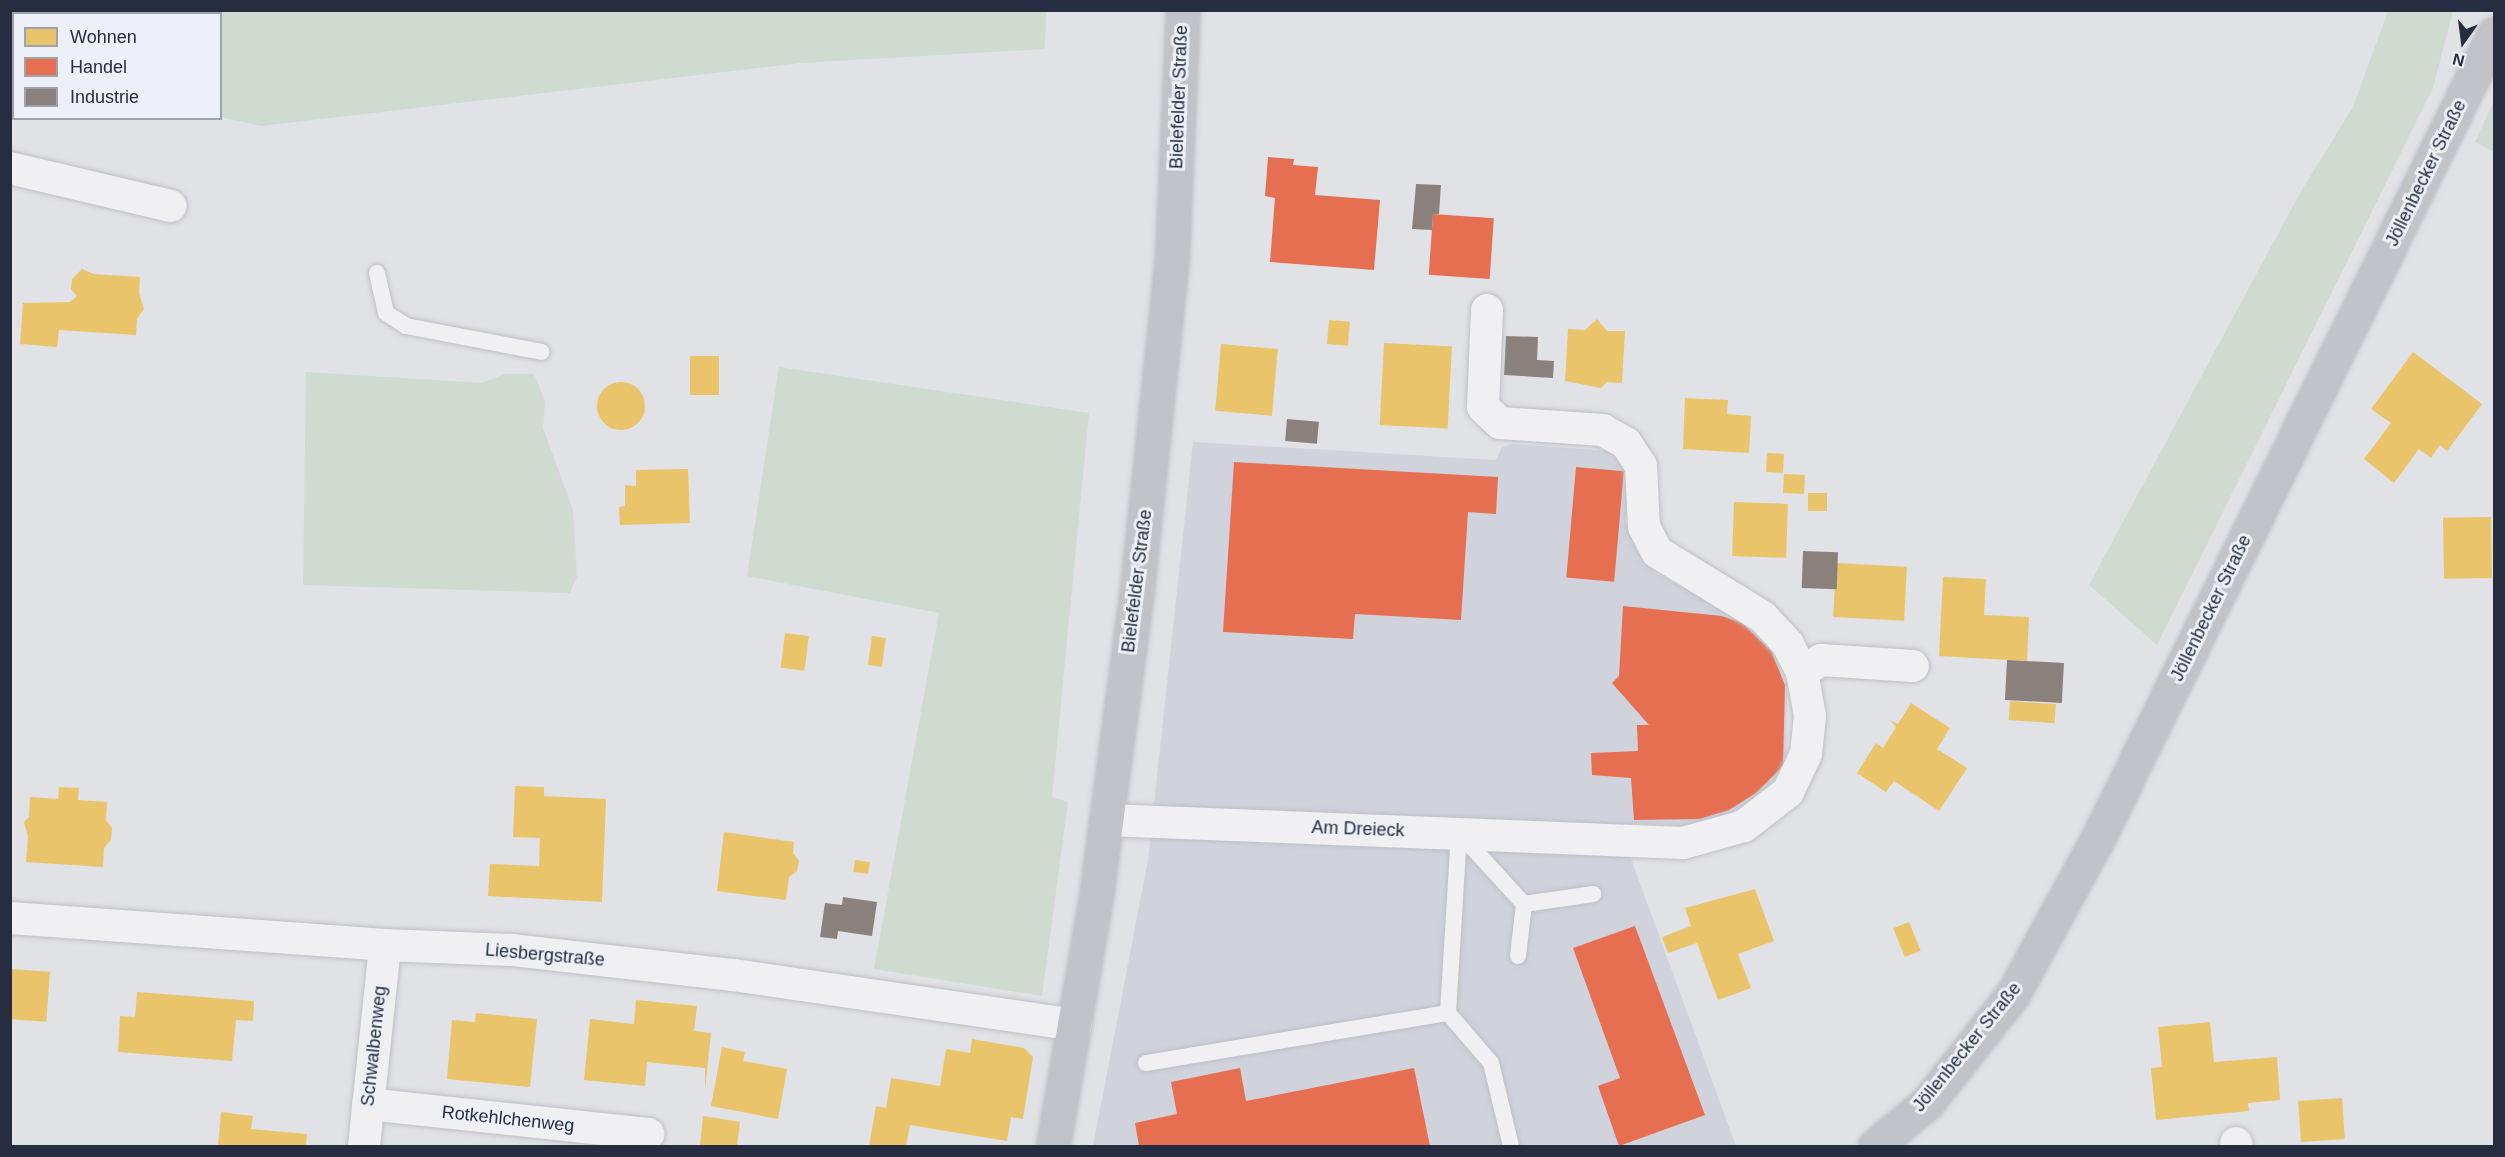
<!DOCTYPE html>
<html>
<head>
<meta charset="utf-8">
<style>
	body { margin:0 }
	#map { position:relative; width:2505px; height:1157px; overflow:hidden; background:#e1e2e6; font-family:Helvetica,sans-serif }
	div>[style] { position:absolute }
	.built>* { inset:0; background:#d0d3dc }
	.green>* { inset:0; background:#cfdad0 }
	.homes>* { inset:0; background:#e9c46a; transform-origin:0 0 }
	.round { border-radius:50% }
	.shops>* { inset:0; background:#e76f51; transform-origin:0 0 }
	.industry>* { inset:0; background:#8a817c; transform-origin:0 0 }
	.roads { filter:drop-shadow(0 0 2px #bebfc4) drop-shadow(0 0 2px #bebfc4) }
	.lane>* { height:16px; margin:-8px; padding:0 8px; transform-origin:8px; border-radius:8px; background:#f0f0f3 }
	.street>* { height:32px; margin:-16px; padding:0 16px; transform-origin:16px; border-radius:16px; background:#f0f0f3 }
	.secondary>* { height:33px; margin:-16.5px; padding:0 16.5px; transform-origin:16.5px; border-radius:16.5px; background:#c2c3c9 }
	span { translate:-50% -50%; white-space:nowrap; text-align:center; line-height:1.15; -webkit-text-stroke:6px #edf0f6; paint-order:stroke }
	.street-label { font-size:18px; color:#262d40 }
	.frame { position:absolute; inset:0; border:12px solid #262d40; pointer-events:none }
	.legend { position:absolute; left:12px; top:12px; width:210px; height:108px; box-sizing:border-box; background:#edf0f6; border:2px solid #9da2ad; margin:0; padding:8px 10px; list-style:none; font-size:18px; color:#262d40 }
	.legend li { display:flex; align-items:center; gap:12px; height:30px }
	.legend b { width:30px; border:2px solid #9da2ad }
	.north { position:absolute; left:2433px; top:12px; width:60px; height:60px; -webkit-text-stroke:4px #edf0f6; paint-order:stroke; rotate:194deg; font-size:16px; font-weight:700; line-height:24px; text-align:center; color:#262d40 }
	.north::after { content:''; display:block; margin:auto; width:21px; height:27px; background:#262d40; clip-path:polygon(50% 0,100% 100%,50% 72%,0 100%) }
</style>
</head>
<body>
<div id="map">
	<div class="built">
		<div style="clip-path:polygon(1193px 442px,1496px 460px,1502px 447px,1513px 444px,1609px 451px,1626px 470px,1630px 482px,1625px 521px,1635px 548px,1655px 573px,1740px 618px,1772px 647px,1787px 685px,1786px 767px,1759px 796px,1729px 814px,1683px 826px,1633px 823px,1629px 853px,1736px 1146px,1093px 1146px,1148px 860px)"></div>
	</div>
	<div class="green">
		<div style="clip-path:polygon(1046px 11px,1045px 49px,801px 63px,261px 126px,221px 117px,220px 14px,14px 14px,13px 66px,11px 66px,11px 11px)"></div>
		<div style="clip-path:polygon(2388px 11px,2453px 11px,2433px 88px,2157px 645px,2089px 585px,2300px 193px,2353px 107px)"></div>
		<div style="clip-path:polygon(2494px 101px,2494px 152px,2475px 142px)"></div>
		<div style="clip-path:polygon(779px 367px,1089px 413px,1052px 797px,1068px 802px,1042px 996px,874px 969px,939px 613px,747px 576px)"></div>
		<div style="clip-path:polygon(306px 372px,482px 383px,506px 374px,534px 374px,545px 401px,543px 428px,573px 510px,577px 577px,570px 593px,303px 585px)"></div>
	</div>
	<div class="homes">
		<div style="clip-path:polygon(82px 269px,94px 274px,140px 277px,139px 293px,144px 309px,137px 319px,136px 335px,59px 330px,57px 347px,20px 344px,23px 303px,70px 302px,77px 296px,71px 289px,72px 279px)"></div>
		<div style="clip-path:polygon(1597px 319px,1607px 331px,1625px 331px,1622px 383px,1607px 382px,1601px 388px,1565px 381px,1568px 329px,1585px 330px)"></div>
		<div style="left:1329px;top:320px;width:21px;height:24px;rotate:5deg"></div>
		<div style="left:1384px;top:343px;width:68px;height:82px;rotate:3deg"></div>
		<div style="left:1221px;top:344px;width:57px;height:67px;rotate:5deg"></div>
		<div style="clip-path:polygon(2413px 352px,2482px 404px,2447px 451px,2440px 445px,2431px 458px,2419px 449px,2394px 483px,2364px 459px,2391px 423px,2371px 409px)"></div>
		<div style="left:690px;top:356px;width:29px;height:39px"></div>
		<div class="round" style="left:597px;top:382px;width:48px;height:48px"></div>
		<div style="clip-path:polygon(1685px 398px,1728px 400px,1727px 414px,1751px 416px,1749px 453px,1683px 449px)"></div>
		<div style="left:1767px;top:453px;width:17px;height:19px;rotate:3deg"></div>
		<div style="clip-path:polygon(688px 469px,690px 523px,620px 525px,619px 507px,625px 506px,625px 485px,636px 486px,636px 470px)"></div>
		<div style="left:1784px;top:474px;width:21px;height:19px;rotate:3deg"></div>
		<div style="left:1808px;top:493px;width:19px;height:18px"></div>
		<div style="left:1734px;top:502px;width:54px;height:54px;rotate:2deg"></div>
		<div style="left:2491px;top:517px;width:61px;height:48px;rotate:89deg"></div>
		<div style="left:1836px;top:563px;width:71px;height:54px;rotate:3deg"></div>
		<div style="clip-path:polygon(1943px 577px,1986px 579px,1984px 615px,2029px 617px,2027px 661px,1939px 656px)"></div>
		<div style="left:785px;top:633px;width:24px;height:35px;rotate:7deg"></div>
		<div style="left:872px;top:636px;width:14px;height:29px;rotate:8deg"></div>
		<div style="left:2010px;top:701px;width:46px;height:19px;rotate:4deg"></div>
		<div style="clip-path:polygon(1911px 703px,1950px 728px,1937px 749px,1967px 768px,1939px 811px,1894px 781px,1886px 792px,1857px 773px,1876px 743px,1883px 748px,1896px 727px,1890px 720px,1898px 724px)"></div>
		<div style="clip-path:polygon(515px 786px,544px 787px,544px 796px,606px 799px,602px 902px,488px 896px,490px 864px,539px 866px,540px 838px,513px 837px)"></div>
		<div style="clip-path:polygon(59px 787px,79px 788px,78px 800px,107px 802px,106px 820px,112px 828px,111px 840px,104px 848px,103px 867px,26px 862px,28px 836px,24px 822px,29px 817px,30px 797px,58px 799px)"></div>
		<div style="clip-path:polygon(724px 832px,794px 842px,793px 853px,799px 861px,797px 871px,789px 877px,786px 900px,717px 891px)"></div>
		<div style="left:855px;top:860px;width:15px;height:12px;rotate:8deg"></div>
		<div style="clip-path:polygon(1755px 889px,1774px 941px,1738px 954px,1751px 988px,1718px 1000px,1697px 943px,1668px 953px,1662px 937px,1691px 926px,1685px 908px)"></div>
		<div style="left:1909px;top:922px;width:31px;height:17px;rotate:68deg"></div>
		<div style="left:10px;top:969px;width:40px;height:50px;rotate:4deg"></div>
		<div style="clip-path:polygon(137px 992px,254px 1001px,253px 1021px,236px 1020px,232px 1061px,118px 1052px,120px 1016px,135px 1017px)"></div>
		<div style="clip-path:polygon(636px 1000px,697px 1006px,694px 1031px,711px 1033px,705px 1091px,705px 1068px,647px 1062px,645px 1086px,584px 1080px,590px 1019px,634px 1024px)"></div>
		<div style="clip-path:polygon(476px 1013px,537px 1019px,530px 1087px,447px 1079px,452px 1020px,475px 1022px)"></div>
		<div style="clip-path:polygon(2210px 1022px,2214px 1062px,2277px 1057px,2280px 1100px,2248px 1103px,2249px 1111px,2156px 1120px,2151px 1068px,2162px 1067px,2158px 1027px)"></div>
		<div style="clip-path:polygon(972px 1039px,1024px 1048px,1033px 1057px,1023px 1119px,1011px 1117px,1007px 1141px,910px 1125px,906px 1146px,869px 1146px,876px 1106px,886px 1108px,891px 1078px,940px 1086px,946px 1049px,970px 1053px)"></div>
		<div style="clip-path:polygon(722px 1047px,745px 1052px,743px 1061px,787px 1069px,778px 1119px,711px 1106px)"></div>
		<div style="left:2342px;top:1098px;width:41px;height:44px;rotate:86deg"></div>
		<div style="clip-path:polygon(221px 1112px,253px 1116px,251px 1129px,307px 1134px,306px 1146px,218px 1146px)"></div>
		<div style="clip-path:polygon(703px 1116px,740px 1122px,737px 1146px,700px 1146px)"></div>
	</div>
	<div class="shops">
		<div style="clip-path:polygon(1268px 157px,1294px 159px,1293px 165px,1318px 167px,1315px 195px,1380px 200px,1374px 270px,1270px 262px,1275px 198px,1265px 196px)"></div>
		<div style="left:1433px;top:214px;width:61px;height:61px;rotate:4deg"></div>
		<div style="clip-path:polygon(1234px 462px,1498px 477px,1496px 514px,1468px 512px,1461px 620px,1355px 614px,1353px 639px,1223px 632px)"></div>
		<div style="left:1576px;top:467px;width:48px;height:111px;rotate:5deg"></div>
		<div style="clip-path:polygon(1623px 606px,1722px 616px,1742px 623px,1771px 651px,1785px 685px,1783px 766px,1756px 793px,1729px 810px,1700px 819px,1634px 820px,1631px 778px,1592px 775px,1591px 753px,1638px 751px,1637px 725px,1649px 725px,1612px 683px,1619px 676px)"></div>
		<div style="clip-path:polygon(1635px 926px,1705px 1115px,1619px 1146px,1598px 1086px,1620px 1078px,1573px 948px)"></div>
		<div style="clip-path:polygon(1240px 1068px,1246px 1101px,1414px 1068px,1430px 1146px,1139px 1146px,1135px 1123px,1177px 1114px,1171px 1082px)"></div>
	</div>
	<div class="industry">
		<div style="clip-path:polygon(1416px 184px,1441px 185px,1439px 214px,1433px 214px,1432px 230px,1412px 229px)"></div>
		<div style="clip-path:polygon(1506px 336px,1538px 337px,1537px 360px,1554px 361px,1553px 378px,1504px 375px)"></div>
		<div style="left:1287px;top:419px;width:32px;height:22px;rotate:5deg"></div>
		<div style="left:1803px;top:551px;width:35px;height:37px;rotate:2deg"></div>
		<div style="left:2007px;top:660px;width:57px;height:40px;rotate:3deg"></div>
		<div style="clip-path:polygon(843px 897px,877px 902px,872px 936px,838px 931px,837px 939px,820px 937px,825px 903px,842px 905px)"></div>
	</div>
	<div class="roads">
		<div class="lane">
			<div style="left:377px;top:273px;width:41px;rotate:77.3deg"></div>
			<div style="left:386px;top:313px;width:24px;rotate:33deg"></div>
			<div style="left:406px;top:326px;width:138px;rotate:10.8deg"></div>
			<div style="left:1460px;top:834px;width:95px;rotate:47.6deg"></div>
			<div style="left:1524px;top:904px;width:70px;rotate:-8.2deg"></div>
			<div style="left:1518px;top:956px;width:52px;rotate:-83.4deg"></div>
			<div style="left:1448px;top:1013px;width:66px;rotate:49.3deg"></div>
			<div style="left:1491px;top:1063px;width:85px;rotate:76.5deg"></div>
			<div style="left:1146px;top:1063px;width:306px;rotate:-9.4deg"></div>
			<div style="left:1448px;top:1013px;width:180px;rotate:-86.5deg"></div>
		</div>
		<div class="street">
			<div style="left:10px;top:168px;width:165px;rotate:13.3deg"></div>
			<div style="left:1802px;top:672px;width:22px;rotate:-32deg"></div>
			<div style="left:1821px;top:660px;width:92px;rotate:3.7deg"></div>
			<div style="left:1108px;top:820px;width:575px;rotate:2.29deg"></div>
			<div style="left:1683px;top:843px;width:63px;rotate:-15.6deg"></div>
			<div style="left:1744px;top:826px;width:56px;rotate:-37.7deg"></div>
			<div style="left:1788px;top:792px;width:42px;rotate:-64.7deg"></div>
			<div style="left:1806px;top:754px;width:38px;rotate:-84deg"></div>
			<div style="left:1810px;top:716px;width:45px;rotate:-100.3deg"></div>
			<div style="left:1802px;top:672px;width:31px;rotate:-117deg"></div>
			<div style="left:1788px;top:644px;width:37px;rotate:-133deg"></div>
			<div style="left:1763px;top:617px;width:124px;rotate:-148.5deg"></div>
			<div style="left:1657px;top:552px;width:28px;rotate:-117deg"></div>
			<div style="left:1644px;top:527px;width:61px;rotate:-92.8deg"></div>
			<div style="left:1641px;top:466px;width:27px;rotate:-123deg"></div>
			<div style="left:1626px;top:443px;width:26px;rotate:-151deg"></div>
			<div style="left:1603px;top:430px;width:103px;rotate:-176.1deg"></div>
			<div style="left:1500px;top:423px;width:23px;rotate:-137deg"></div>
			<div style="left:1483px;top:407px;width:97px;rotate:-87.6deg"></div>
			<div style="left:10px;top:918px;width:376px;rotate:4.1deg"></div>
			<div style="left:385px;top:945px;width:127px;rotate:2.3deg"></div>
			<div style="left:512px;top:950px;width:222px;rotate:6.5deg"></div>
			<div style="left:733px;top:975px;width:346px;rotate:8.3deg"></div>
			<div style="left:368px;top:1104px;width:282px;rotate:6.1deg"></div>
			<div style="left:2236px;top:1143px;width:3px;rotate:72deg"></div>
			<div style="left:364px;top:1146px;width:202px;rotate:-84deg"></div>
		</div>
		<div class="secondary">
			<div style="left:1053px;top:1146px;width:253px;rotate:-80.2deg"></div>
			<div style="left:1096px;top:897px;width:310px;rotate:-82.4deg"></div>
			<div style="left:1137px;top:590px;width:335px;rotate:-84deg"></div>
			<div style="left:1172px;top:257px;width:247px;rotate:-87.5deg"></div>
			<div style="left:1875px;top:1146px;width:67px;rotate:-39.6deg"></div>
			<div style="left:1927px;top:1103px;width:139px;rotate:-51.7deg"></div>
			<div style="left:2013px;top:994px;width:180px;rotate:-61.4deg"></div>
			<div style="left:2099px;top:836px;width:894px;rotate:-63.78deg"></div>
		</div>
	</div>
	<div class="street-label">
		<span style="left:1179px;top:97px;rotate:-88deg">Bielefelder Straße</span>
		<span style="left:2426px;top:173px;rotate:-64deg">Jöllenbecker Straße</span>
		<span style="left:1137px;top:581px;rotate:-83deg">Bielefelder Straße</span>
		<span style="left:2211px;top:608px;rotate:-64deg">Jöllenbecker Straße</span>
		<span style="left:1358px;top:829px;rotate:2deg">Am Dreieck</span>
		<span style="left:545px;top:955px;rotate:5deg">Liesbergstraße</span>
		<span style="left:374px;top:1046px;rotate:-84deg">Schwalbenweg</span>
		<span style="left:1967px;top:1047px;rotate:-51deg">Jöllenbecker Straße</span>
		<span style="left:508px;top:1119px;rotate:6deg">Rotkehlchenweg</span>
	</div>
	<div class="frame"></div>
	<ul class="legend">
	<li><b style="height:16px;background:#e9c46a"></b>Wohnen</li>
	<li><b style="height:16px;background:#e76f51"></b>Handel</li>
	<li><b style="height:16px;background:#8a817c"></b>Industrie</li>
	</ul>
	<div class="north">N</div>
</div>
</body>
</html>
